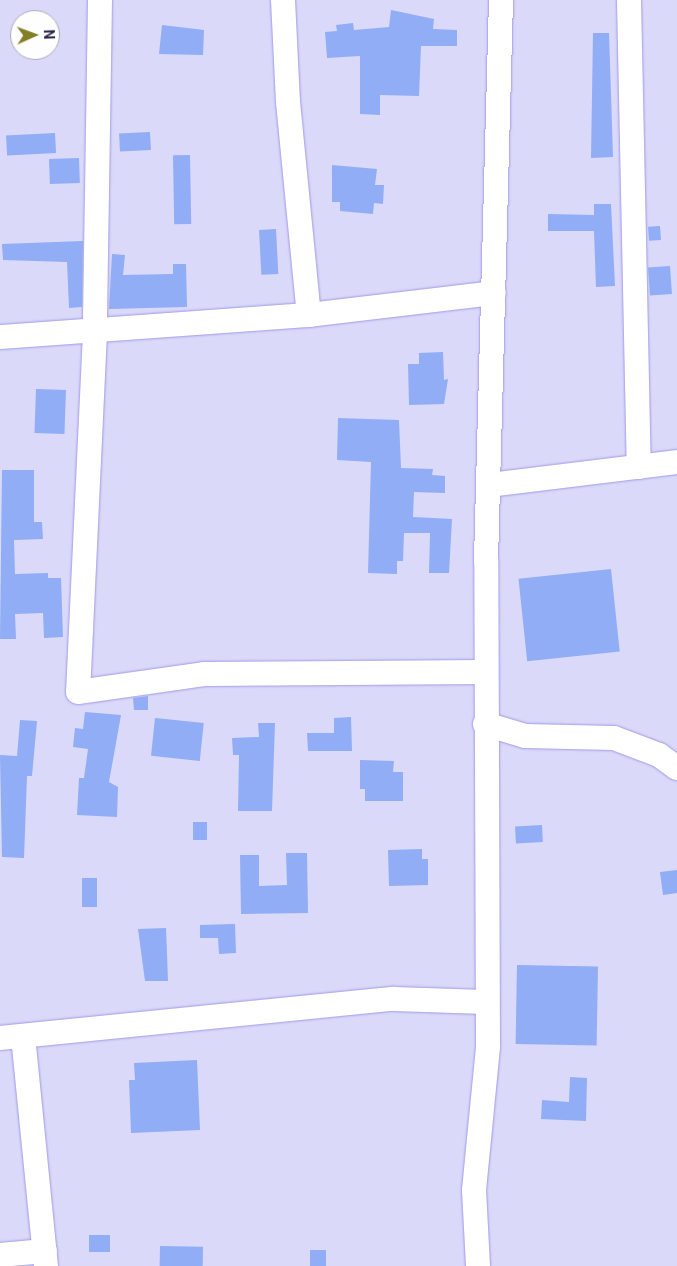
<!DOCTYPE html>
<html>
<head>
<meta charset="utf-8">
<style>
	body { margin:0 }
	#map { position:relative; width:677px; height:1266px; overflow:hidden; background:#dad9f9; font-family:Roboto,sans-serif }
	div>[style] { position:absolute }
	.building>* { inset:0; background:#90adf5; transform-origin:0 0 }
	.roads { filter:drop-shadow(0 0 1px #a09ae6) drop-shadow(0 0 1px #a09ae6) }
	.minor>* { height:24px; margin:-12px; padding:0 12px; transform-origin:12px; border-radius:12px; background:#fff }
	span { translate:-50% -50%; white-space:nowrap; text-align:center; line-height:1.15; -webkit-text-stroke:4px #fefefe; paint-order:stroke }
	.north { position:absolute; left:10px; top:10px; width:50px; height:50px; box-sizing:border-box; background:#fefefe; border:1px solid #aaa8b5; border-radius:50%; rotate:88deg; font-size:14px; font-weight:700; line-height:20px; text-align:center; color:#2b2847 }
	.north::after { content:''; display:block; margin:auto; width:18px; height:22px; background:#837f27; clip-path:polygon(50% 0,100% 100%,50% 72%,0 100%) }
</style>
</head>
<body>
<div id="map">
	<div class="building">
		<div style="clip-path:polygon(391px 10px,434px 19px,433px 29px,457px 30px,457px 46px,421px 46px,419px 96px,380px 95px,380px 115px,360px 114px,360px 56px,327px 58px,325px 32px,337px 31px,336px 25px,353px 23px,354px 30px,389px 27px)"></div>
		<div style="clip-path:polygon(162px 25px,204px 30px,203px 55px,159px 54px)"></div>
		<div style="clip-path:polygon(593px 33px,609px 33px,613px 157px,591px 158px)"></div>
		<div style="left:150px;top:132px;width:18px;height:31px;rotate:87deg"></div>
		<div style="left:55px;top:133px;width:20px;height:49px;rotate:87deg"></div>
		<div style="left:190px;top:155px;width:69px;height:17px;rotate:89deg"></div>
		<div style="left:79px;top:158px;width:25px;height:30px;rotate:88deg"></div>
		<div style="clip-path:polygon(332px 165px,377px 169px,375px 185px,384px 185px,383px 204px,374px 203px,373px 214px,340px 211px,340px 202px,332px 202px)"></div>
		<div style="clip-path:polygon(594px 204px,611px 204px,615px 286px,596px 287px,594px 231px,548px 231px,548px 214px,594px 215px)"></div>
		<div style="left:660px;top:226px;width:14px;height:12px;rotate:86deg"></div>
		<div style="left:276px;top:229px;width:45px;height:17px;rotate:87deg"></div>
		<div style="clip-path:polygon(83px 241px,82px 307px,69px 308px,67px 262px,3px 260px,2px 244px)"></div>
		<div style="clip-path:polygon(112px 254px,125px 255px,123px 275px,173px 274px,173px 264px,186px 264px,187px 307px,109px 309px)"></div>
		<div style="left:670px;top:266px;width:28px;height:22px;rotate:86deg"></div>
		<div style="clip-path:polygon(443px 352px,444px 380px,448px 379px,444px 404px,409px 405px,408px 364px,419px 364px,419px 353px)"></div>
		<div style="left:36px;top:389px;width:30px;height:44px;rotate:2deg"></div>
		<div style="clip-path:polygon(338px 418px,399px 420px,401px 468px,433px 469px,432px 475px,445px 476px,445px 493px,414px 492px,413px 517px,452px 519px,449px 573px,429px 573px,430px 533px,404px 533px,403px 561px,397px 561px,397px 574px,368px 573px,371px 462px,337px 460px)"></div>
		<div style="clip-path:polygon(2px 470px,34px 470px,34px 522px,42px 522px,43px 539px,14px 540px,15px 574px,48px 573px,48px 578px,61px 578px,63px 637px,44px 638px,43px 613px,15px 614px,16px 639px,0 639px)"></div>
		<div style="left:611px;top:569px;width:83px;height:93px;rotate:84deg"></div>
		<div style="clip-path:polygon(148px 696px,148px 710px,134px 710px,133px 698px)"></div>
		<div style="clip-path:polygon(85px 712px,121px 715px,109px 782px,118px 787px,117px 817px,77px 815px,79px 778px,84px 778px,88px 749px,73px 747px,75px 728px,83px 729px)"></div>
		<div style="clip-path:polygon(351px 717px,352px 751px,308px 751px,307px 733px,334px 733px,334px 718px)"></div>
		<div style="left:155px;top:718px;width:49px;height:38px;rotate:6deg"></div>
		<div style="clip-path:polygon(20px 720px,37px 721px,32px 776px,27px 776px,24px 858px,2px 857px,0 755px,17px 756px)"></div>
		<div style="clip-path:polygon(258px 723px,275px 723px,272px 811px,238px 811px,239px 755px,233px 755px,232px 738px,259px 737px)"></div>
		<div style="clip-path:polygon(360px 760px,394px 761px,393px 772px,403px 772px,403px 801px,365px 801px,365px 789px,360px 789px)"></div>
		<div style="left:193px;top:822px;width:14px;height:18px"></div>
		<div style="left:542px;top:825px;width:17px;height:27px;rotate:87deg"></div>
		<div style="clip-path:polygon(422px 849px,422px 859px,428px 859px,428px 885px,389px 886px,388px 850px)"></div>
		<div style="clip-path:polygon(286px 853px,307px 853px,308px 913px,241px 914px,240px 855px,259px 855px,259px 886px,287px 885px)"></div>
		<div style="clip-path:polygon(677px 870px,677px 893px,663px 895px,660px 872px)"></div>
		<div style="left:82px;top:878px;width:15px;height:29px"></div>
		<div style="clip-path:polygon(235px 924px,236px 953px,219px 954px,218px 938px,200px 938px,200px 925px)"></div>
		<div style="clip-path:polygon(166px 928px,168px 981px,145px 981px,138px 929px)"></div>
		<div style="left:517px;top:965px;width:81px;height:79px;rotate:1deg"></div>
		<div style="clip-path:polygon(197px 1060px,200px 1130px,131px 1133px,129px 1080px,135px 1080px,134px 1063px)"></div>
		<div style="clip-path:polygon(570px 1077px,587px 1078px,586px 1121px,541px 1119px,542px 1100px,569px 1102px)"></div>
		<div style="left:89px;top:1235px;width:21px;height:17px"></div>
		<div style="left:160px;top:1246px;width:43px;height:20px;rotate:1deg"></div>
		<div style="left:310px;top:1250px;width:16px;height:16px"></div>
	</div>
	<div class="roads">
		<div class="minor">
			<div style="left:100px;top:0;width:333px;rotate:90.9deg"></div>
			<div style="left:95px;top:333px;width:359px;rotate:92.7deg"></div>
			<div style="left:78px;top:692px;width:127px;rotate:-8.1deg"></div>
			<div style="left:204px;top:674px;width:282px;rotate:-0.4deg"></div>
			<div style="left:283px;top:0;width:102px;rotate:87.2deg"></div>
			<div style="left:288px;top:102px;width:214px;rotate:84.4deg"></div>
			<div style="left:629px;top:0;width:467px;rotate:88.8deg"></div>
			<div style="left:0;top:337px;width:310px;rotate:-4.1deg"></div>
			<div style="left:309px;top:315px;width:186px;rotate:-6.8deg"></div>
			<div style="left:490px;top:485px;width:188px;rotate:-7deg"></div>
			<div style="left:485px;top:724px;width:42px;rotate:16.7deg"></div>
			<div style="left:525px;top:736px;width:89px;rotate:1.3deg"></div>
			<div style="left:614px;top:738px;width:48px;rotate:20.7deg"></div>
			<div style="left:659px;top:755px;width:22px;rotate:36deg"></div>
			<div style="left:23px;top:1036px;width:231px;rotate:84.3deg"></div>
			<div style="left:0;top:1038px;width:396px;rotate:-5.7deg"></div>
			<div style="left:394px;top:999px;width:91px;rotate:1.9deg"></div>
			<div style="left:0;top:1255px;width:45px;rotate:-5.1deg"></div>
			<div style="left:478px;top:1266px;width:76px;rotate:-93deg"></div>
			<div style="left:474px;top:1190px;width:145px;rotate:-84.4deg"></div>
			<div style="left:488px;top:1046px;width:485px;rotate:-90.2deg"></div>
			<div style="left:486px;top:561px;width:561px;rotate:-88.47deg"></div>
		</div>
	</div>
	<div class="north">N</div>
</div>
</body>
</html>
